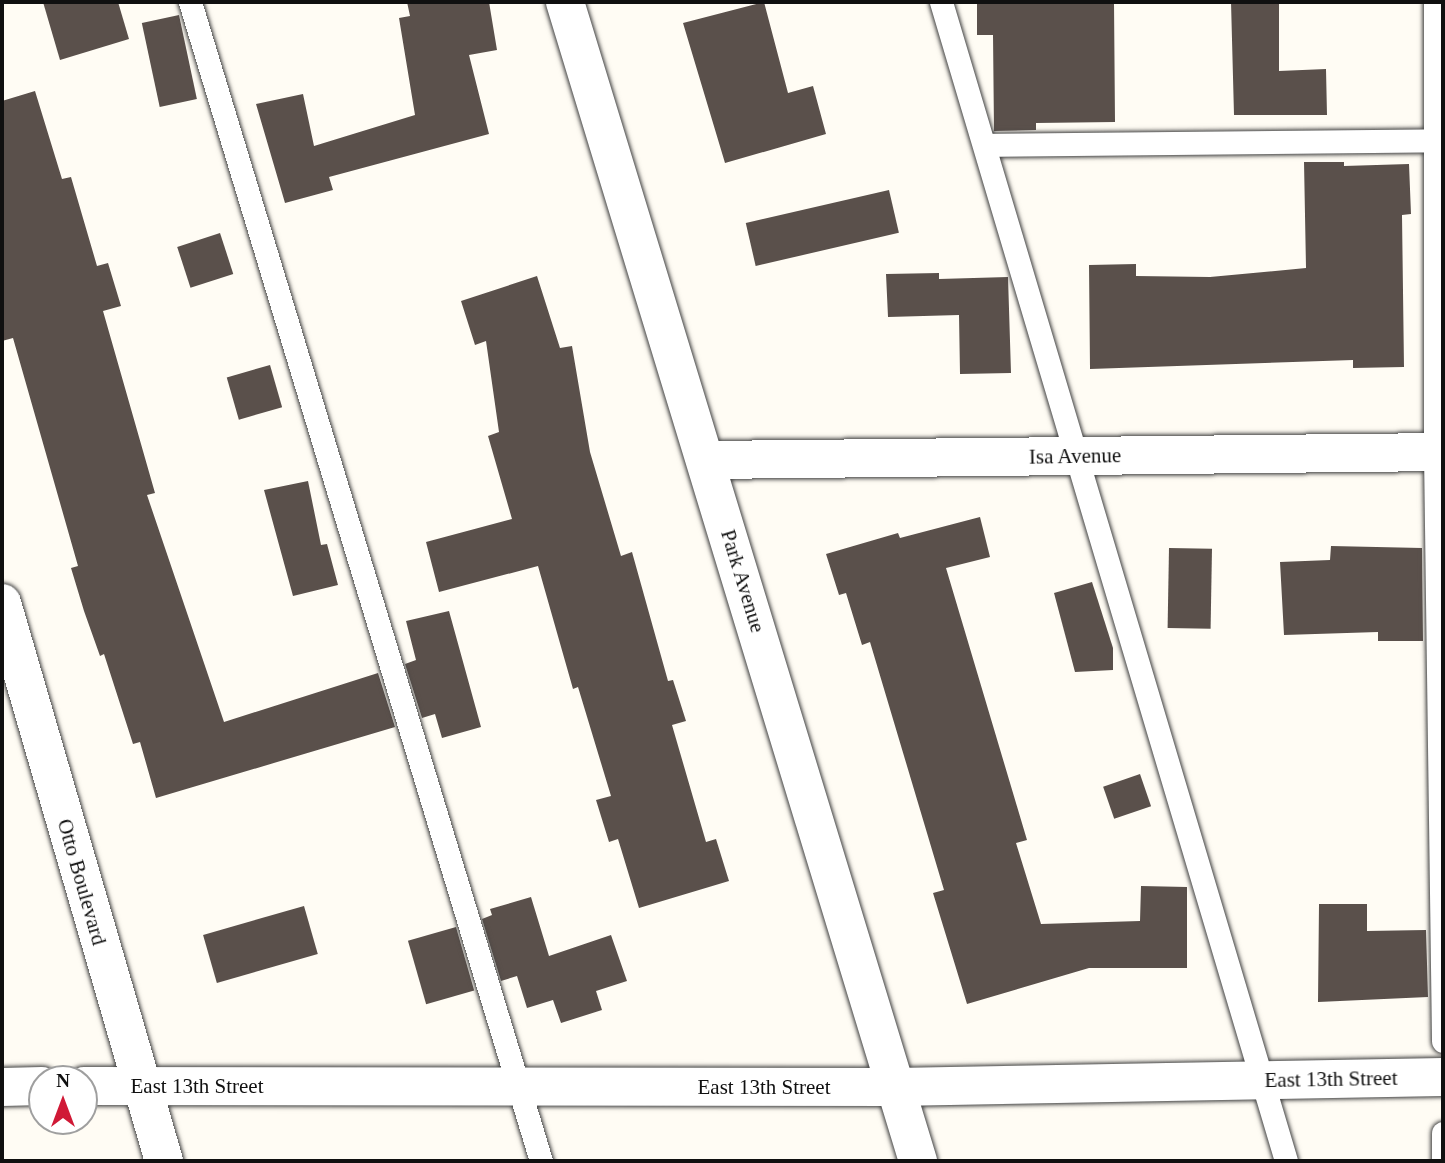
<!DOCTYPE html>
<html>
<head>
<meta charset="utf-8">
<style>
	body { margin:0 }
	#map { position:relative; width:1445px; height:1163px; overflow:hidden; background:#fffcf4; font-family:Georgia,serif }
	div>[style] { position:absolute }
	.building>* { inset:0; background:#5a504b; transform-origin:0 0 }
	.roads { filter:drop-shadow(0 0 2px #434343) drop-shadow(0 0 2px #434343) }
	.lane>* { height:23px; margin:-11.5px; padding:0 11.5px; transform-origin:11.5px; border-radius:11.5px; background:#fff }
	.street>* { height:38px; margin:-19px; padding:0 19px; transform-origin:19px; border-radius:19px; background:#fff }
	span { translate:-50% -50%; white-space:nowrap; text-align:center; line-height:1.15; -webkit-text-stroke:7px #fff; paint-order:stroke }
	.street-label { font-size:21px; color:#101010 }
	.frame { position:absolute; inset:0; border:4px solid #101010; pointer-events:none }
	.north { position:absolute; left:28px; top:1065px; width:70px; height:70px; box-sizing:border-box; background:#fff; border:2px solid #9f9f9f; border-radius:50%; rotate:0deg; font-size:19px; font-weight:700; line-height:28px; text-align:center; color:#101010 }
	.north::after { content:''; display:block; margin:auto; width:24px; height:32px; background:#d01936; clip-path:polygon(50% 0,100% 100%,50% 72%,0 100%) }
</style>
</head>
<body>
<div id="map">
	<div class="building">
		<div style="clip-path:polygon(43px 2px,118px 2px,129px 39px,60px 60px)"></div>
		<div style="clip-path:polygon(407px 2px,489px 2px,497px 50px,469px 55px,489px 134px,329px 177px,333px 190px,285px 203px,256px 104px,303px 94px,314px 146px,415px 115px,399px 18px,410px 16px)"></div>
		<div style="clip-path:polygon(764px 2px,788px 93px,813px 86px,826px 134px,725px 163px,683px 23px)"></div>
		<div style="clip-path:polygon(977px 2px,1114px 2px,1115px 122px,1036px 123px,1036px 130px,994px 131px,993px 35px,977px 35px)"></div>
		<div style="clip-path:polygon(1231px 2px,1279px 2px,1279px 71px,1326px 69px,1327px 115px,1234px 115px)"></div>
		<div style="left:179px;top:15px;width:86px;height:38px;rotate:78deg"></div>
		<div style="clip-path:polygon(35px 91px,62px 179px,71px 177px,97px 266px,108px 263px,121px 306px,103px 311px,155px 493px,147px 495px,224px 722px,378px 673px,395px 727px,156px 798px,140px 742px,133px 744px,104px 654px,100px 656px,84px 611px,71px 568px,78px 566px,13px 338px,2px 341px,2px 101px)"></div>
		<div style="clip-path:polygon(1304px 162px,1344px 162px,1344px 166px,1409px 164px,1411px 214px,1402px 215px,1404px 367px,1353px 368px,1353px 360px,1090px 369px,1089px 265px,1136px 264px,1136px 276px,1210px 277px,1306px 268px)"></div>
		<div style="left:889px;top:190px;width:44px;height:147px;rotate:77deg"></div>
		<div style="left:220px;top:233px;width:43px;height:45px;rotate:72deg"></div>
		<div style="clip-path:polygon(939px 273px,939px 279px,1008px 277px,1011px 373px,960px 374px,959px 315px,888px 317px,886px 274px)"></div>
		<div style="clip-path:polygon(537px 276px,560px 348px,572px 346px,590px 452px,621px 556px,632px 552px,668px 681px,673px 680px,686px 721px,672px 725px,706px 842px,716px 839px,729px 881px,639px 908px,618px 839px,609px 842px,596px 800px,611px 796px,578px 687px,573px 689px,538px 566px,439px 592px,426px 542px,512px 519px,488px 436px,499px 432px,486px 341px,475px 345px,461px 301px)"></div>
		<div style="left:270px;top:365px;width:44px;height:45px;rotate:74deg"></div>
		<div style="clip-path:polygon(308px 481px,321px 545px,327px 544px,338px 585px,293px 596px,264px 490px)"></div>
		<div style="clip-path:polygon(980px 517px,990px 557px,946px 568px,1027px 840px,1016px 843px,1041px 924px,1140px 921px,1141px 886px,1187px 887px,1187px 968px,1089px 968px,967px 1004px,933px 893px,944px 890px,870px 642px,862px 645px,846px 593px,839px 595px,826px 554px,898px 533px,900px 538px)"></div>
		<div style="clip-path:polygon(1331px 546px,1422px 548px,1423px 641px,1378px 641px,1378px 632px,1284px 635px,1280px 562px,1330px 560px)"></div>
		<div style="left:1169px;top:548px;width:43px;height:80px;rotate:1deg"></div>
		<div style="clip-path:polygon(1092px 582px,1113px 648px,1113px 670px,1075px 672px,1054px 593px)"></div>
		<div style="clip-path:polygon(449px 611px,481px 727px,442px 738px,435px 714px,422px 718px,405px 664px,416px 660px,406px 621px)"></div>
		<div style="left:1140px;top:774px;width:34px;height:39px;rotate:71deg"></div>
		<div style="clip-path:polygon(531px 897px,549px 956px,611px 935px,627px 981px,596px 991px,602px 1010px,561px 1023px,553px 1000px,527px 1008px,517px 976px,501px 981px,482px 919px,492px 915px,490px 909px)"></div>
		<div style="clip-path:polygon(1319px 904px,1367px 904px,1367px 931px,1426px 930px,1428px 997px,1318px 1002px)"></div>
		<div style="left:304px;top:906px;width:50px;height:105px;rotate:74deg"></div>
		<div style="left:456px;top:927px;width:66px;height:50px;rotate:74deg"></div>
	</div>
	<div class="roads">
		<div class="lane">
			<div style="left:190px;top:2px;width:1211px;rotate:73.15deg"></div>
			<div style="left:941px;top:2px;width:1209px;rotate:73.42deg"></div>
			<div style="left:1435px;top:2px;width:450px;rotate:90deg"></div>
			<div style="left:1435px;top:452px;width:589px;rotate:89.22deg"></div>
			<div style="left:985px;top:145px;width:450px;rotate:-0.6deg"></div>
			<div style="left:1443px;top:1161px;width:28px;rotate:-90deg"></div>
		</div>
		<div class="street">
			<div style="left:565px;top:2px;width:1212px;rotate:73.06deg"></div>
			<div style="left:706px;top:460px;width:737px;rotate:-0.62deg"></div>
			<div style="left:2px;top:603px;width:581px;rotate:73.81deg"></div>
			<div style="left:84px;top:1086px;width:811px;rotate:0.07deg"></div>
			<div style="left:895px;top:1087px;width:548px;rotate:-1.05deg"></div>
			<div style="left:2px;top:1087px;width:40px;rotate:-1.4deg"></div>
		</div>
	</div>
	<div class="street-label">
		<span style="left:1075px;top:456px;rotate:-1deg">Isa Avenue</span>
		<span style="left:743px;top:581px;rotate:73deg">Park Avenue</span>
		<span style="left:82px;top:882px;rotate:74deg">Otto Boulevard</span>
		<span style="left:1331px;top:1079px;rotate:-1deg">East 13th Street</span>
		<span style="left:197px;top:1086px">East 13th Street</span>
		<span style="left:764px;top:1087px">East 13th Street</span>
	</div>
	<div class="frame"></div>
	<div class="north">N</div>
</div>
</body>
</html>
